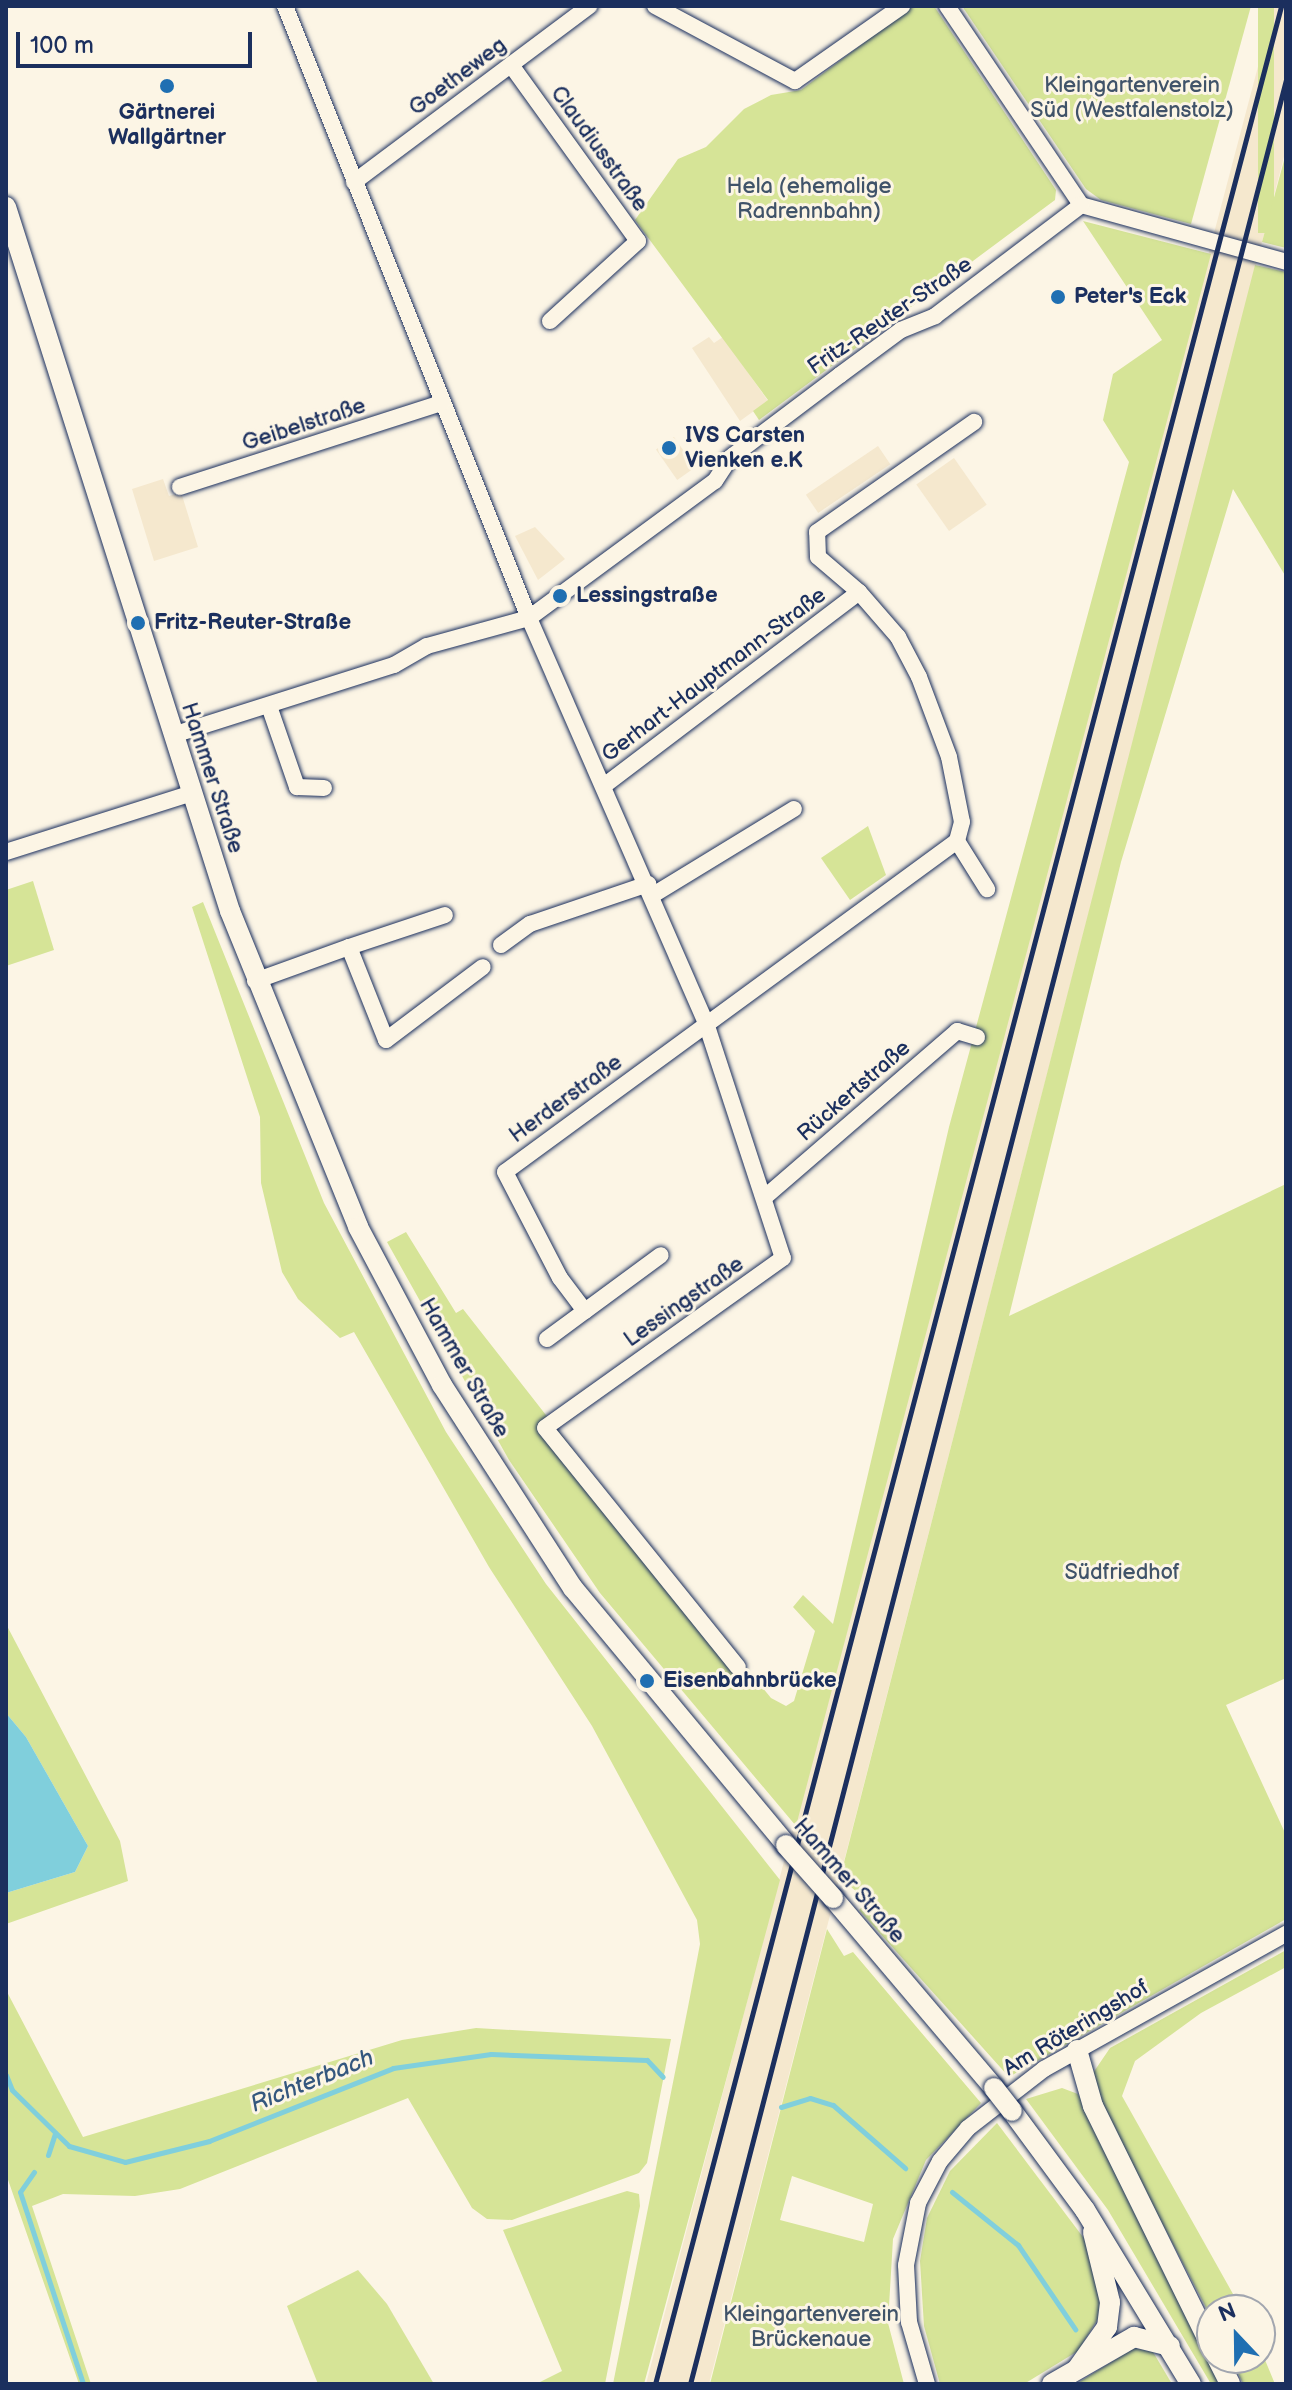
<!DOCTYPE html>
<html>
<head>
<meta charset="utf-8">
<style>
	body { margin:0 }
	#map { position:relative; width:1292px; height:2390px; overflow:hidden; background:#fcf5e5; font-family:"Balsamiq Sans",sans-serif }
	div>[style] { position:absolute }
	.built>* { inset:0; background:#f5e8ce; transform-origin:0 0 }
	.green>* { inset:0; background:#d6e497; transform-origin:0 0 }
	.water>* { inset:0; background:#80cfdc }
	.stream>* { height:5px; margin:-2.5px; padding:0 2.5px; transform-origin:2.5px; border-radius:2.5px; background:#80cfdc }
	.roads { filter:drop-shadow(0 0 2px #1b2f5e) drop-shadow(0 0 2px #1b2f5e) }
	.minor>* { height:16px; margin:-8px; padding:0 8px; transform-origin:8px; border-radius:8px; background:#fcf5e5 }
	.major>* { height:20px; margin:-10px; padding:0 10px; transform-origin:10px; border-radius:10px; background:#fcf5e5 }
	.rail>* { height:5px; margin:-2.5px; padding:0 2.5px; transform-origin:2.5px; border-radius:2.5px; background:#1b2f5e }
	.bridges { filter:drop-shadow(0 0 2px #1b2f5e) drop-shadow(0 0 2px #1b2f5e) }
	.major-bridge>* { height:20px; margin:-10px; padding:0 10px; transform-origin:10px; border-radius:10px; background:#fcf5e5 }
	.dots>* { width:22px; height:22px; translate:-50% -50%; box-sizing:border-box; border:4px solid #fcf5e5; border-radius:50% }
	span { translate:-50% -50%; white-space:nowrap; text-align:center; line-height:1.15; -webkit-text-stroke:6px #fcf5e5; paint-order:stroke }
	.street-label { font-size:22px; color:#1b2f5e }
	.park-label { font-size:22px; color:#405369 }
	.poi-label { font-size:22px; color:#1b2f5e; font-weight:700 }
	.left { translate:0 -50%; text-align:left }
	.water-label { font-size:24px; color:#34577e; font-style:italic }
	.frame { position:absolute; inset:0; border:8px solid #1b2f5e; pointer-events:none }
	.north { position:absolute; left:1196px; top:2294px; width:80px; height:80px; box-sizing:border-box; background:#fcf5e5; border:2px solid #a2a6af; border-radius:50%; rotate:338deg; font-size:22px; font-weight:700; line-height:32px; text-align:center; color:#1b2f5e }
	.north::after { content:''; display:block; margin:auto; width:28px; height:36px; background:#1f6fb2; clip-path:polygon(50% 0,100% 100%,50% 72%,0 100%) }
	.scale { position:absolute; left:16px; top:32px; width:236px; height:36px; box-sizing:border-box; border:4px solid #1b2f5e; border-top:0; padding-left:10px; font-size:24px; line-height:28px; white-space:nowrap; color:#1b2f5e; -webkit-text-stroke:6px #fcf5e5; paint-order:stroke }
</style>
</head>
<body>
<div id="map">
	<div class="built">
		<div style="clip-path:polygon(1274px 6px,1286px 6px,1286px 149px,709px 2384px,646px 2384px)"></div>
		<div style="clip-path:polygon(709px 337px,714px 343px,723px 337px,768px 401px,740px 421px,692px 348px)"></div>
		<div style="left:674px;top:437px;width:37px;height:22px;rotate:55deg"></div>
		<div style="left:878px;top:446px;width:22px;height:87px;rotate:56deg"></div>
		<div style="left:954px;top:458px;width:57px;height:46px;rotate:55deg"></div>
		<div style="clip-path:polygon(163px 479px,169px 496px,181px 492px,198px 547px,154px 561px,132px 489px)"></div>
		<div style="clip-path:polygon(535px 527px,565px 559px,538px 580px,515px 536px)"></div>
	</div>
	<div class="green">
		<div style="clip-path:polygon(913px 6px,934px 6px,1056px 190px,1055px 200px,759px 420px,753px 411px,768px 400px,635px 220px,678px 159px,706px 147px,744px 109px,771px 95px,801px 90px)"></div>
		<div style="clip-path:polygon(962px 6px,1251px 6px,1191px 224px,1101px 200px,1086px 189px)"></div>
		<div style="left:1258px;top:6px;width:16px;height:227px"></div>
		<div style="clip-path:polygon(1286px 153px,1286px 248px,1262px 242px)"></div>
		<div style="clip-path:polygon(1083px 221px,1211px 254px,796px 1826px,600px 1593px,509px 1460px,387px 1242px,406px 1232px,456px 1313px,463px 1309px,700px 1612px,771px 1698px,786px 1706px,794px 1701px,815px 1631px,793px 1607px,803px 1595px,833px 1624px,949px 1127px,1129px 462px,1103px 420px,1113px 374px,1162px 340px)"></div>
		<div style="clip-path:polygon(1255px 265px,1286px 272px,1286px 577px,1233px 489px,1121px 862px,1009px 1316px,1286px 1184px,1286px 1678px,1226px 1705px,1286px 1835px,1286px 1919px,1009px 2077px,859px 1910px,868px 1901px,840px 1878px)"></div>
		<div style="clip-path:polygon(868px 826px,886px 875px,850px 900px,821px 858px)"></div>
		<div style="clip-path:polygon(33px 881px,54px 950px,6px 966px,6px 890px)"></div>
		<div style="clip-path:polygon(203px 902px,324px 1203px,446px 1432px,546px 1584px,780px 1880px,644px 2384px,613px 2384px,688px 2007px,700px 1944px,697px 1920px,592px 1726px,489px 1567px,354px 1332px,340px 1338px,298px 1299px,282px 1272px,261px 1183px,260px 1117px,192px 907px)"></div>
		<div style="clip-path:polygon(6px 1624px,120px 1841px,128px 1881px,6px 1924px,6px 1893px,75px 1872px,88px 1846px,26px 1737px,6px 1713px)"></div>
		<div style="clip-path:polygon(evenodd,827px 1929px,844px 1956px,853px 1952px,981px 2103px,926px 2160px,893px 2239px,888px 2323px,904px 2384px,710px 2384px,827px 1929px,792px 2176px,873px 2204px,864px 2242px,780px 2220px,792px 2176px)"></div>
		<div style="clip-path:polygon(1286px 1950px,1286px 1967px,1201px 2013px,1135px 2061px,1122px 2096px,1242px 2310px,1212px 2310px,1212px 2319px,1107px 2117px,1093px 2073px,1110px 2048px)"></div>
		<div style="clip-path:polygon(6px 1990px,83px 2137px,402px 2040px,476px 2028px,671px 2039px,647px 2163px,639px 2173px,512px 2220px,487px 2219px,472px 2208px,408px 2098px,180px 2189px,135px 2196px,63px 2194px,32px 2206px,91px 2384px,79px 2384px,6px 2174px)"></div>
		<div style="clip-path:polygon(1062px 2088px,1078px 2094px,1223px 2384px,1211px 2384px,1108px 2210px,1026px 2099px)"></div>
		<div style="clip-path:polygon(997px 2123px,1086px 2241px,1102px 2312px,1078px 2351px,1024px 2384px,940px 2384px,924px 2326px,920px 2261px,927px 2218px,950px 2171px)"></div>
		<div style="clip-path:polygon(627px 2191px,639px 2194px,640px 2206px,605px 2384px,536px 2384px,562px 2371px,503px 2230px)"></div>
		<div style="clip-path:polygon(358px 2270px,387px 2304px,434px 2384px,318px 2384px,287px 2306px)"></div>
		<div style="clip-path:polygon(1134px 2348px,1153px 2352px,1172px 2384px,1076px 2384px)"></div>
		<div style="clip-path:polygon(1260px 2348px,1275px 2384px,1243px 2384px,1231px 2358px,1260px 2358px)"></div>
	</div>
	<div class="water">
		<div style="clip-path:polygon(6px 1713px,26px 1737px,88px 1846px,75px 1872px,6px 1893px)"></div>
	</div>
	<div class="stream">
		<div style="left:6px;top:2075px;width:16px;rotate:68deg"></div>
		<div style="left:12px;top:2090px;width:80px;rotate:44.5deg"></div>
		<div style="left:69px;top:2146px;width:58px;rotate:15.9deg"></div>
		<div style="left:125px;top:2162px;width:87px;rotate:-14deg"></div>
		<div style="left:209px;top:2141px;width:198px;rotate:-21.6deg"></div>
		<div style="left:393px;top:2068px;width:99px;rotate:-8.1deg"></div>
		<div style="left:491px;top:2054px;width:156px;rotate:2.2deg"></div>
		<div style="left:647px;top:2060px;width:23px;rotate:47deg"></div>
		<div style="left:781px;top:2107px;width:30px;rotate:-17deg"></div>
		<div style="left:810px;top:2098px;width:24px;rotate:17deg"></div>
		<div style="left:833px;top:2105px;width:96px;rotate:41.2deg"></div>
		<div style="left:48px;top:2155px;width:23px;rotate:-72deg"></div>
		<div style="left:34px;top:2172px;width:24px;rotate:125deg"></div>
		<div style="left:20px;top:2192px;width:202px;rotate:71.8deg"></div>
		<div style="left:952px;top:2192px;width:85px;rotate:38.8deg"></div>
		<div style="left:1018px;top:2245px;width:102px;rotate:55.8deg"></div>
	</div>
	<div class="roads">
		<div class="minor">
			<div style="left:285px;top:6px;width:659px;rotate:68.26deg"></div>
			<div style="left:529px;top:618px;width:442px;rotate:66.4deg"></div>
			<div style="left:706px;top:1023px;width:247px;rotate:71.9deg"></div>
			<div style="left:783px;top:1258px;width:292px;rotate:144.5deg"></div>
			<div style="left:545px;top:1428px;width:307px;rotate:51.1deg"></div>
			<div style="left:655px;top:6px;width:159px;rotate:28.2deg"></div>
			<div style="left:795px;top:81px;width:131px;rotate:-35deg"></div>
			<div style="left:947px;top:6px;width:240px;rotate:56deg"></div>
			<div style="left:511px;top:65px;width:217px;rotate:54.2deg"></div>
			<div style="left:638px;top:241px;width:119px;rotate:137.7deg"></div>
			<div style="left:354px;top:182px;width:294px;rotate:-36.8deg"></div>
			<div style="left:1081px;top:205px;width:213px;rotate:15.5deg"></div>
			<div style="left:180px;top:487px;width:275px;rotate:-17.8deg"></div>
			<div style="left:859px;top:592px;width:54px;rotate:-139.5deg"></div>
			<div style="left:818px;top:557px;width:25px;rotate:-92deg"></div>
			<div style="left:817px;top:532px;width:192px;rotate:-35deg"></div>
			<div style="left:269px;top:706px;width:86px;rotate:70.9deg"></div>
			<div style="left:297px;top:787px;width:27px;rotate:2deg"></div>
			<div style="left:173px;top:735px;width:232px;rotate:-17.6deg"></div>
			<div style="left:394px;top:665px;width:38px;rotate:-30deg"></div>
			<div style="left:427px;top:646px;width:106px;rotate:-15.4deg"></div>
			<div style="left:529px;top:618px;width:231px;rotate:-36.4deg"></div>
			<div style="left:715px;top:481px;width:27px;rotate:-57deg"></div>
			<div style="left:730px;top:458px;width:138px;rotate:-37deg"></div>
			<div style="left:840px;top:375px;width:76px;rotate:-36.4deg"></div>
			<div style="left:901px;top:330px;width:37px;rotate:-22deg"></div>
			<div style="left:935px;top:316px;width:183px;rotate:-37.2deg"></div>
			<div style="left:605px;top:785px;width:319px;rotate:-37.2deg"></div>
			<div style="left:859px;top:592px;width:60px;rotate:49.1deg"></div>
			<div style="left:898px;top:637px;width:45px;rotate:62.3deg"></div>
			<div style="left:919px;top:677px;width:85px;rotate:69.4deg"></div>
			<div style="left:949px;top:757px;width:66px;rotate:78.7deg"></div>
			<div style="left:962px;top:822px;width:20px;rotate:105deg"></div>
			<div style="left:957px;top:841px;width:560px;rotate:143.78deg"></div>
			<div style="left:505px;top:1172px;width:119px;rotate:62.6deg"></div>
			<div style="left:560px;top:1278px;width:41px;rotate:52.9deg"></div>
			<div style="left:585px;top:1311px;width:94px;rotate:-36.4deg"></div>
			<div style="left:957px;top:841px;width:57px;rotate:58deg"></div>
			<div style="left:6px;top:852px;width:195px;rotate:-17.6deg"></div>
			<div style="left:653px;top:895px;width:165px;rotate:-31.4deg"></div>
			<div style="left:501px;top:945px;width:36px;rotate:-36deg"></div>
			<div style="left:530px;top:924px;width:125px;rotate:-18.7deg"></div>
			<div style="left:349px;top:947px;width:101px;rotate:-18.4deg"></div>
			<div style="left:255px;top:981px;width:100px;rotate:-19.9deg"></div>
			<div style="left:349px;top:947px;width:100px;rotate:68.3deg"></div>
			<div style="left:386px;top:1040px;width:121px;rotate:-37deg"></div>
			<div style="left:765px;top:1197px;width:254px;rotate:-40.8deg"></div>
			<div style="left:957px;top:1031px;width:21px;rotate:17deg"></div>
			<div style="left:547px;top:1339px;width:47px;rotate:-36.4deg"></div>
			<div style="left:927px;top:2384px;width:65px;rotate:-106.2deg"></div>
			<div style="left:909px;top:2322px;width:57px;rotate:-93deg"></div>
			<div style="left:906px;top:2265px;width:63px;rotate:-79deg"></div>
			<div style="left:918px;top:2203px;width:47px;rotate:-62.4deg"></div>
			<div style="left:940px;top:2161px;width:43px;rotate:-49.7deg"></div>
			<div style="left:968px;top:2128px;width:96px;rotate:-37.8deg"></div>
			<div style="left:1044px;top:2069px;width:277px;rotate:-29.2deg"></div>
		</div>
		<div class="major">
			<div style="left:6px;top:207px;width:739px;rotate:72.35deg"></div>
			<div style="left:230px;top:911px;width:341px;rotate:67.9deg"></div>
			<div style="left:358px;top:1227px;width:179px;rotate:62deg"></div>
			<div style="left:442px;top:1385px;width:242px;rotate:57.2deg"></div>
			<div style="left:573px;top:1588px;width:334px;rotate:50.3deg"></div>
			<div style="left:833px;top:1898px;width:249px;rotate:49.7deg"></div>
			<div style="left:1077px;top:2050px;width:58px;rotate:74.1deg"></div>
			<div style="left:1093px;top:2106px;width:270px;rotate:63.8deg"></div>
			<div style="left:1012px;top:2111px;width:123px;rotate:53.6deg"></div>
			<div style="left:1085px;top:2210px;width:204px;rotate:58.7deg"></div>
			<div style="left:1217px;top:2358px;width:29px;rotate:63deg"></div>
			<div style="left:1077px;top:2369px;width:52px;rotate:-54.5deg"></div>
			<div style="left:1107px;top:2327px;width:25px;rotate:-83deg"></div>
			<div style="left:1110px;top:2302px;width:72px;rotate:-103.7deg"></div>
			<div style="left:1052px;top:2384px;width:95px;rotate:-29.8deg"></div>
			<div style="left:1134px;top:2337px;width:37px;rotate:14deg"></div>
		</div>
	</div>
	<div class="rail">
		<div style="left:655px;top:2384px;width:2459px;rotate:-75.25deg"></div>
		<div style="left:690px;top:2384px;width:2380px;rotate:-75.5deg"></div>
	</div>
	<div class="bridges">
		<div class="major-bridge">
			<div style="left:786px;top:1845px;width:71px;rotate:48.4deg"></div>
			<div style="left:994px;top:2088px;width:29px;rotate:52deg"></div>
		</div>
	</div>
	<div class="dots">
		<div style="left:167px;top:86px;background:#1f6fb2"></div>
		<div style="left:1058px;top:297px;background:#1f6fb2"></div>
		<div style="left:669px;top:448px;background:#1f6fb2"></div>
		<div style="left:560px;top:596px;background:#1f6fb2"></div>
		<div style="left:138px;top:623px;background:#1f6fb2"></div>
		<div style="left:647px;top:1681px;background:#1f6fb2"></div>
	</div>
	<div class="street-label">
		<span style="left:458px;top:77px;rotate:-37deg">Goetheweg</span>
		<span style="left:599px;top:149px;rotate:54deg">Claudiusstraße</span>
		<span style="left:890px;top:316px;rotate:-34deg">Fritz-Reuter-Straße</span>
		<span style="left:304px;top:425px;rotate:-18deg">Geibelstraße</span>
		<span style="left:714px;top:675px;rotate:-37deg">Gerhart-Hauptmann-Straße</span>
		<span style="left:212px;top:778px;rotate:72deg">Hammer Straße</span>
		<span style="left:854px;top:1091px;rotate:-41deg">Rückertstraße</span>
		<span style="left:566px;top:1099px;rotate:-36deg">Herderstraße</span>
		<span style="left:684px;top:1302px;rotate:-35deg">Lessingstraße</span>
		<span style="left:464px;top:1368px;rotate:60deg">Hammer Straße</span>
		<span style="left:849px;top:1881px;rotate:49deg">Hammer Straße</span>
		<span style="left:1076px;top:2028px;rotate:-31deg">Am Röteringshof</span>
	</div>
	<div class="park-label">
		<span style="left:1132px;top:98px">Kleingartenverein<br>Süd (Westfalenstolz)</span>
		<span style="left:809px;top:199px">Hela (ehemalige<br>Radrennbahn)</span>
		<span style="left:1122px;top:1573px">Südfriedhof</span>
		<span style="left:811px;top:2327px">Kleingartenverein<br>Brückenaue</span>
	</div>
	<div class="poi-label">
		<span style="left:167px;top:125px">Gärtnerei<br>Wallgärtner</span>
		<span class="left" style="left:1074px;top:297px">Peter's Eck</span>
		<span class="left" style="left:685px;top:448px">IVS Carsten<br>Vienken e.K</span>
		<span class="left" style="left:576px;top:596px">Lessingstraße</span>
		<span class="left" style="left:154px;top:623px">Fritz-Reuter-Straße</span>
		<span class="left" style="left:663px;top:1681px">Eisenbahnbrücke</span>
	</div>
	<div class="water-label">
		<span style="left:312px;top:2081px;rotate:-22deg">Richterbach</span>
	</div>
	<div class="frame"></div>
	<div class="north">N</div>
	<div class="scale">100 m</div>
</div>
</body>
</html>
